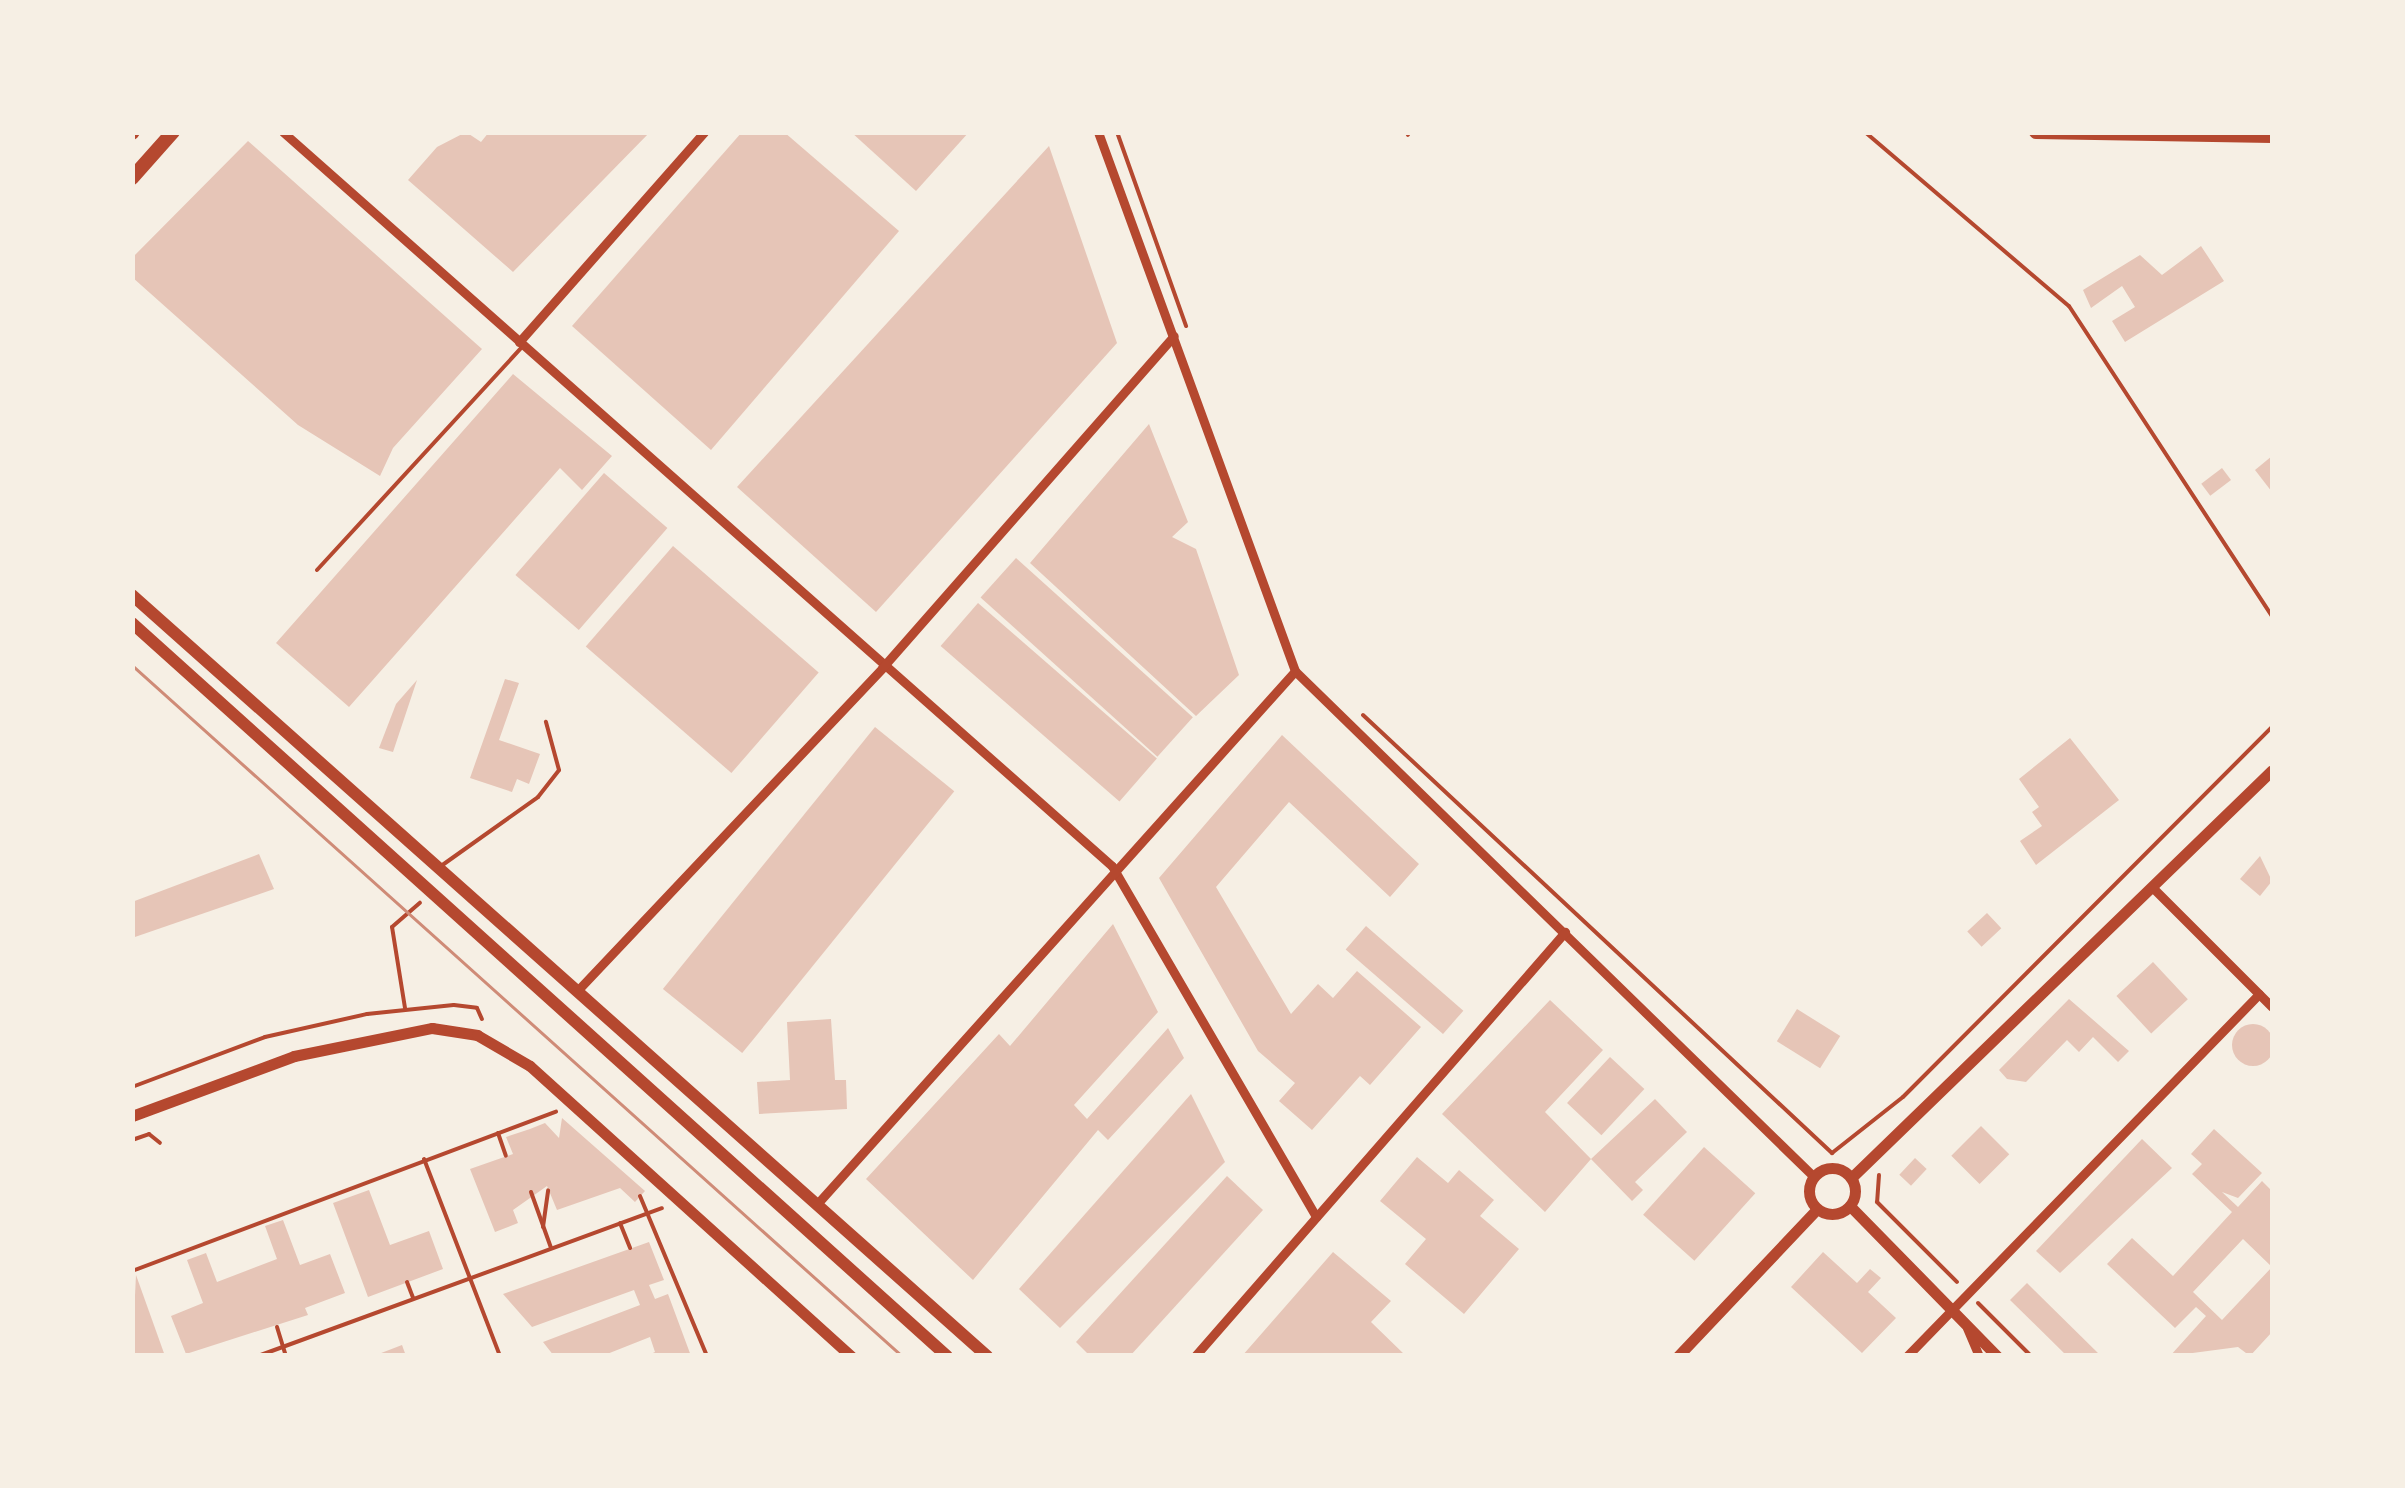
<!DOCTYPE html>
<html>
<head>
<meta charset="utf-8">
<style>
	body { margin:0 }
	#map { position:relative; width:2405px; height:1488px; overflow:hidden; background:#f6efe4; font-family:Raleway,sans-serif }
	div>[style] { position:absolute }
	.building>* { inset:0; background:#e6c5b7; transform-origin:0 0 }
	.round { border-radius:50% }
	.path>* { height:4px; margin:-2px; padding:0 2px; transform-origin:2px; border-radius:2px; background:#b5482f }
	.service>* { height:4px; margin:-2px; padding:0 2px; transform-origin:2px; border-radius:2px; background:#b5482f }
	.minor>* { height:9px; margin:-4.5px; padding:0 4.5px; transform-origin:4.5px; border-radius:4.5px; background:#b5482f }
	.tertiary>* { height:11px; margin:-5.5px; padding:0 5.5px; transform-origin:5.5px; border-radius:5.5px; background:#b5482f }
	.tertiary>.ring { margin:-5.5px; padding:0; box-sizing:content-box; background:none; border:11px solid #b5482f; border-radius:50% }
	.secondary>* { height:12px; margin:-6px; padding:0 6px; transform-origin:6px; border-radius:6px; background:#b5482f }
	.primary>* { height:14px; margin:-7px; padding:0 7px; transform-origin:7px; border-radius:7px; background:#b5482f }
	.tram>* { height:2.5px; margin:-1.25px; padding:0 1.25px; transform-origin:1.25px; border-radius:1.25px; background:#cf8b77 }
	span { translate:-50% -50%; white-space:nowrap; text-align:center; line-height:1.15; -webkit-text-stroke:9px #f6efe4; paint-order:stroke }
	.frame { position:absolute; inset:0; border:135px solid #f6efe4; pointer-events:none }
</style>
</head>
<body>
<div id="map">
	<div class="building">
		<div style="clip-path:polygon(466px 132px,481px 142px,489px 132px,650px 132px,513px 272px,408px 180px,437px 147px)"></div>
		<div style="clip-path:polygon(742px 132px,784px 132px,899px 231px,711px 450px,572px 326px)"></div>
		<div style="clip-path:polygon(851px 132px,969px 132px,916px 191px)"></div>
		<div style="clip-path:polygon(248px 141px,482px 349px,393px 448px,380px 476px,298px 425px,132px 277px,132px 258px)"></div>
		<div style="clip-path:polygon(1049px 146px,1117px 343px,876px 612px,737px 487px)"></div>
		<div style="clip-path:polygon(2201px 246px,2224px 281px,2125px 342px,2112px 321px,2135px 307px,2122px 286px,2091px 308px,2083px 290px,2140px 255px,2162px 275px)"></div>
		<div style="clip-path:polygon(513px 374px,612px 456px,582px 490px,560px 468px,349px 707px,276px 643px)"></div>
		<div style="clip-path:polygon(1149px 424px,1188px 522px,1172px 537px,1196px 549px,1239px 675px,1196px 716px,1030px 563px)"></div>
		<div style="clip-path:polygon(2272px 456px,2272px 492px,2255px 470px)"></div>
		<div style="left:2222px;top:468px;width:15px;height:26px;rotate:53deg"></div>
		<div style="left:604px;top:473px;width:84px;height:135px;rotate:41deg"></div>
		<div style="left:673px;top:546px;width:193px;height:133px;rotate:41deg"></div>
		<div style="left:1016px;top:558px;width:238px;height:53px;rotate:42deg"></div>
		<div style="left:978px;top:603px;width:237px;height:57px;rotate:41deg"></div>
		<div style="clip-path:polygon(505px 679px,519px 683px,499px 740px,540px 754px,529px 784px,517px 779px,512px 792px,470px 778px)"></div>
		<div style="clip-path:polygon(417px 680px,393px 752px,379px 748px,396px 704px)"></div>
		<div style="left:875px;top:727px;width:102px;height:337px;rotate:39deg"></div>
		<div style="clip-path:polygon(1282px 735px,1419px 864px,1390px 897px,1289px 802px,1216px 887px,1291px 1014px,1318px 984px,1333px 998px,1357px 971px,1421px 1027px,1370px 1085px,1360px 1076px,1312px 1130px,1279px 1101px,1295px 1083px,1258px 1051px,1159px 878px)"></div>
		<div style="clip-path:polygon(2070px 738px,2119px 800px,2036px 865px,2020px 841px,2042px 826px,2032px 812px,2039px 807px,2019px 779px)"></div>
		<div style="clip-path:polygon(259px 854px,274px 889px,132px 938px,132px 902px)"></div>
		<div style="clip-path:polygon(2260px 856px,2272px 881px,2260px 896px,2240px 879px)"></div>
		<div style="left:1987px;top:913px;width:21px;height:27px;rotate:47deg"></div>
		<div style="clip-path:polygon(1113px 924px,1158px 1012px,1074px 1105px,1087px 1119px,1168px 1028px,1184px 1058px,1108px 1140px,1098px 1130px,973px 1280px,866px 1179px,999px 1034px,1010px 1046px)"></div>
		<div style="left:1366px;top:926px;width:129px;height:31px;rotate:41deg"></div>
		<div style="left:2153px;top:962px;width:51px;height:50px;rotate:47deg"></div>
		<div style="clip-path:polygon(2069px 999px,2129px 1051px,2118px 1062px,2093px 1037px,2079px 1052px,2067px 1040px,2026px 1082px,2007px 1079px,1999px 1070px)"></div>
		<div style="clip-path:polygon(1550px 1000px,1603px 1050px,1545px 1112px,1591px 1159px,1545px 1212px,1442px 1114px)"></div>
		<div style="left:1797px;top:1009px;width:51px;height:38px;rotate:32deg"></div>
		<div style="clip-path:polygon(831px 1019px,835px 1080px,846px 1080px,847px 1109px,759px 1114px,757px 1082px,790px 1080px,787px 1022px)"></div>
		<div class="round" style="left:2232px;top:1024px;width:42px;height:42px"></div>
		<div style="left:1610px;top:1057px;width:47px;height:63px;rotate:43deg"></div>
		<div style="clip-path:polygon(1191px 1094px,1225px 1162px,1060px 1328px,1019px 1289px)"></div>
		<div style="clip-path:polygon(1655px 1099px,1687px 1132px,1635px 1182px,1643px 1190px,1632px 1201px,1591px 1159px)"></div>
		<div style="clip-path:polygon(562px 1118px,645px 1191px,635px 1202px,620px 1188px,557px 1210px,547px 1186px,513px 1210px,518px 1223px,495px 1232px,470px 1169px,513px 1154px,506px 1137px,530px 1129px,545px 1123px,559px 1138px)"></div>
		<div style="left:1981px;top:1126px;width:40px;height:42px;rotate:45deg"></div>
		<div style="clip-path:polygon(evenodd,2214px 1129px,2262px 1173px,2238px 1198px,2222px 1192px,2238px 1207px,2262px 1181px,2272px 1191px,2272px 1332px,2250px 1356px,2238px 1347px,2170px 1356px,2206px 1316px,2196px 1307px,2175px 1328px,2107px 1264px,2132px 1238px,2173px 1276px,2232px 1212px,2192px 1174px,2202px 1164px,2191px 1154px,2214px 1129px,2243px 1239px,2272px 1267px,2222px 1320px,2193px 1292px,2243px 1239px)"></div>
		<div style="clip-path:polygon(2142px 1139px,2172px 1168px,2060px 1273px,2036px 1251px)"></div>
		<div style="left:1704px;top:1147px;width:69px;height:91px;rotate:42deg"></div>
		<div style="clip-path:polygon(1417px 1157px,1448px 1183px,1459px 1170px,1494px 1200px,1480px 1216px,1519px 1249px,1464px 1314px,1405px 1264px,1426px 1239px,1380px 1201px)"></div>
		<div style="left:1915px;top:1158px;width:16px;height:23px;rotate:43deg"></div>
		<div style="clip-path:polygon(1227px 1176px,1263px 1210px,1130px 1356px,1090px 1356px,1076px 1342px)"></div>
		<div style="clip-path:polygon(369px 1190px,390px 1245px,429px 1231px,443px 1269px,368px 1297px,333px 1203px)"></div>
		<div style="clip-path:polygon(283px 1220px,300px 1265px,330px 1254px,345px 1293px,305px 1308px,308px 1315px,186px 1354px,171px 1316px,203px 1303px,187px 1260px,206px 1253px,217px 1282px,277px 1259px,265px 1226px)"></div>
		<div style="clip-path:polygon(649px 1242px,664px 1280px,649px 1285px,655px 1299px,668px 1294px,691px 1356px,646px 1356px,655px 1352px,650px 1337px,602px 1356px,554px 1356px,543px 1342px,640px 1305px,634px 1290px,532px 1327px,503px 1294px)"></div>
		<div style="clip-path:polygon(1333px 1252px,1391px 1301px,1371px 1322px,1406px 1356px,1242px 1356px)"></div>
		<div style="clip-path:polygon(1823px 1252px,1857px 1283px,1870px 1269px,1881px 1278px,1868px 1292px,1896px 1318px,1862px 1353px,1791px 1287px)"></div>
		<div style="clip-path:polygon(136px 1275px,165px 1356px,132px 1356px)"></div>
		<div style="clip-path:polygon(2027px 1283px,2101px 1356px,2067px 1356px,2010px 1300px)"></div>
		<div style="clip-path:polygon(402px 1345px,406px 1356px,376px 1356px,376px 1355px)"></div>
	</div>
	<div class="path">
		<div style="left:1117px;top:132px;width:206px;rotate:70.4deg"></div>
		<div style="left:1865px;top:132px;width:268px;rotate:40.5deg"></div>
		<div style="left:2069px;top:306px;width:371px;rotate:56.8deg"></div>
		<div style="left:1363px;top:715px;width:642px;rotate:43.04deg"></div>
		<div style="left:1832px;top:1153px;width:90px;rotate:-38.3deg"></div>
		<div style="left:1903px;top:1097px;width:523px;rotate:-45.08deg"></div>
		<div style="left:405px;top:1008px;width:82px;rotate:-99.1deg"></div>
		<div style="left:392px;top:927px;width:37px;rotate:-41deg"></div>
		<div style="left:132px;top:1087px;width:142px;rotate:-20.6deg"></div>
		<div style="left:265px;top:1037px;width:105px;rotate:-12.7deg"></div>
		<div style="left:367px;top:1014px;width:87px;rotate:-5.9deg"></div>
		<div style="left:454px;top:1005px;width:23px;rotate:7deg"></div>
		<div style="left:477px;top:1008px;width:12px;rotate:66deg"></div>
		<div style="left:498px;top:1133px;width:24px;rotate:71deg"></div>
		<div style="left:132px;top:1140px;width:18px;rotate:-19deg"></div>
		<div style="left:149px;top:1134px;width:14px;rotate:39deg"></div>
		<div style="left:424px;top:1159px;width:211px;rotate:68.9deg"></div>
		<div style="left:1879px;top:1175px;width:27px;rotate:94deg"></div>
		<div style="left:1877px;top:1202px;width:113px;rotate:45deg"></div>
		<div style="left:531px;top:1192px;width:59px;rotate:70.3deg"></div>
		<div style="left:640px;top:1196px;width:173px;rotate:67.3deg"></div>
		<div style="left:620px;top:1223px;width:27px;rotate:68deg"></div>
		<div style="left:543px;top:1227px;width:37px;rotate:-82deg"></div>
		<div style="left:132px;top:1271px;width:453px;rotate:-20.6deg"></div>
		<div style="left:407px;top:1282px;width:17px;rotate:69deg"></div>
		<div style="left:1978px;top:1303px;width:75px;rotate:45deg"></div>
		<div style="left:277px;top:1327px;width:30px;rotate:73deg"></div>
		<div style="left:258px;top:1356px;width:430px;rotate:-20.1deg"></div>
	</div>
	<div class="service">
		<div style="left:1407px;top:132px;width:3px;rotate:72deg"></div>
		<div style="left:317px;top:570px;width:304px;rotate:-47.4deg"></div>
		<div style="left:441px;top:866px;width:119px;rotate:-35.4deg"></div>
		<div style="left:538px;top:797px;width:34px;rotate:-52deg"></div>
		<div style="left:559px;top:770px;width:50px;rotate:-105.2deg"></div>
	</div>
	<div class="minor">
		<div style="left:283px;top:132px;width:1107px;rotate:41.52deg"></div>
		<div style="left:1112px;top:866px;width:406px;rotate:59.8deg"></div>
		<div style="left:1098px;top:132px;width:574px;rotate:69.92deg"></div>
		<div style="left:1295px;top:671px;width:725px;rotate:44.27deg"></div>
		<div style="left:519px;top:342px;width:280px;rotate:-48.6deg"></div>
		<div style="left:2153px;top:888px;width:168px;rotate:45deg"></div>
		<div style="left:577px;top:991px;width:444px;rotate:-46.6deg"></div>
		<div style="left:882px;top:668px;width:442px;rotate:-48.7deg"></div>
		<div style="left:817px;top:1204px;width:716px;rotate:-48.11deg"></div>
		<div style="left:1967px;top:1328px;width:30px;rotate:67deg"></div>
		<div style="left:1195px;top:1356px;width:563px;rotate:-48.89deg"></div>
		<div style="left:1907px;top:1356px;width:505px;rotate:-45.8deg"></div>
	</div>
	<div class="tertiary">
		<div style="left:132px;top:1116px;width:173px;rotate:-20.3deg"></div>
		<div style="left:294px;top:1056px;width:141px;rotate:-11.5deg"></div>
		<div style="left:432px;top:1028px;width:46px;rotate:8.8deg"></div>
		<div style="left:477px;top:1035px;width:61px;rotate:30.3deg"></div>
		<div style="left:530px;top:1066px;width:433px;rotate:42.1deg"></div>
		<div class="ring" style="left:1809px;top:1168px;width:35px;height:35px"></div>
		<div style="left:1851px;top:1178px;width:586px;rotate:-44.1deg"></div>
		<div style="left:1850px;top:1206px;width:210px;rotate:45.6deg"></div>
		<div style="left:1678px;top:1356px;width:202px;rotate:-46.6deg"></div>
	</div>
	<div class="secondary">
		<div style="left:132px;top:595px;width:1145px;rotate:41.67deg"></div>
		<div style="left:132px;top:623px;width:1096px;rotate:41.97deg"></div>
	</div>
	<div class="primary">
		<div style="left:2036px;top:132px;width:236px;rotate:1deg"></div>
		<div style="left:132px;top:133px;width:1px;rotate:-45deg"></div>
		<div style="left:132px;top:178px;width:62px;rotate:-48.3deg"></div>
	</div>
	<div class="tram">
		<div style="left:132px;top:665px;width:1035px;rotate:41.9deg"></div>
	</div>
	<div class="frame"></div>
</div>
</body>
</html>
